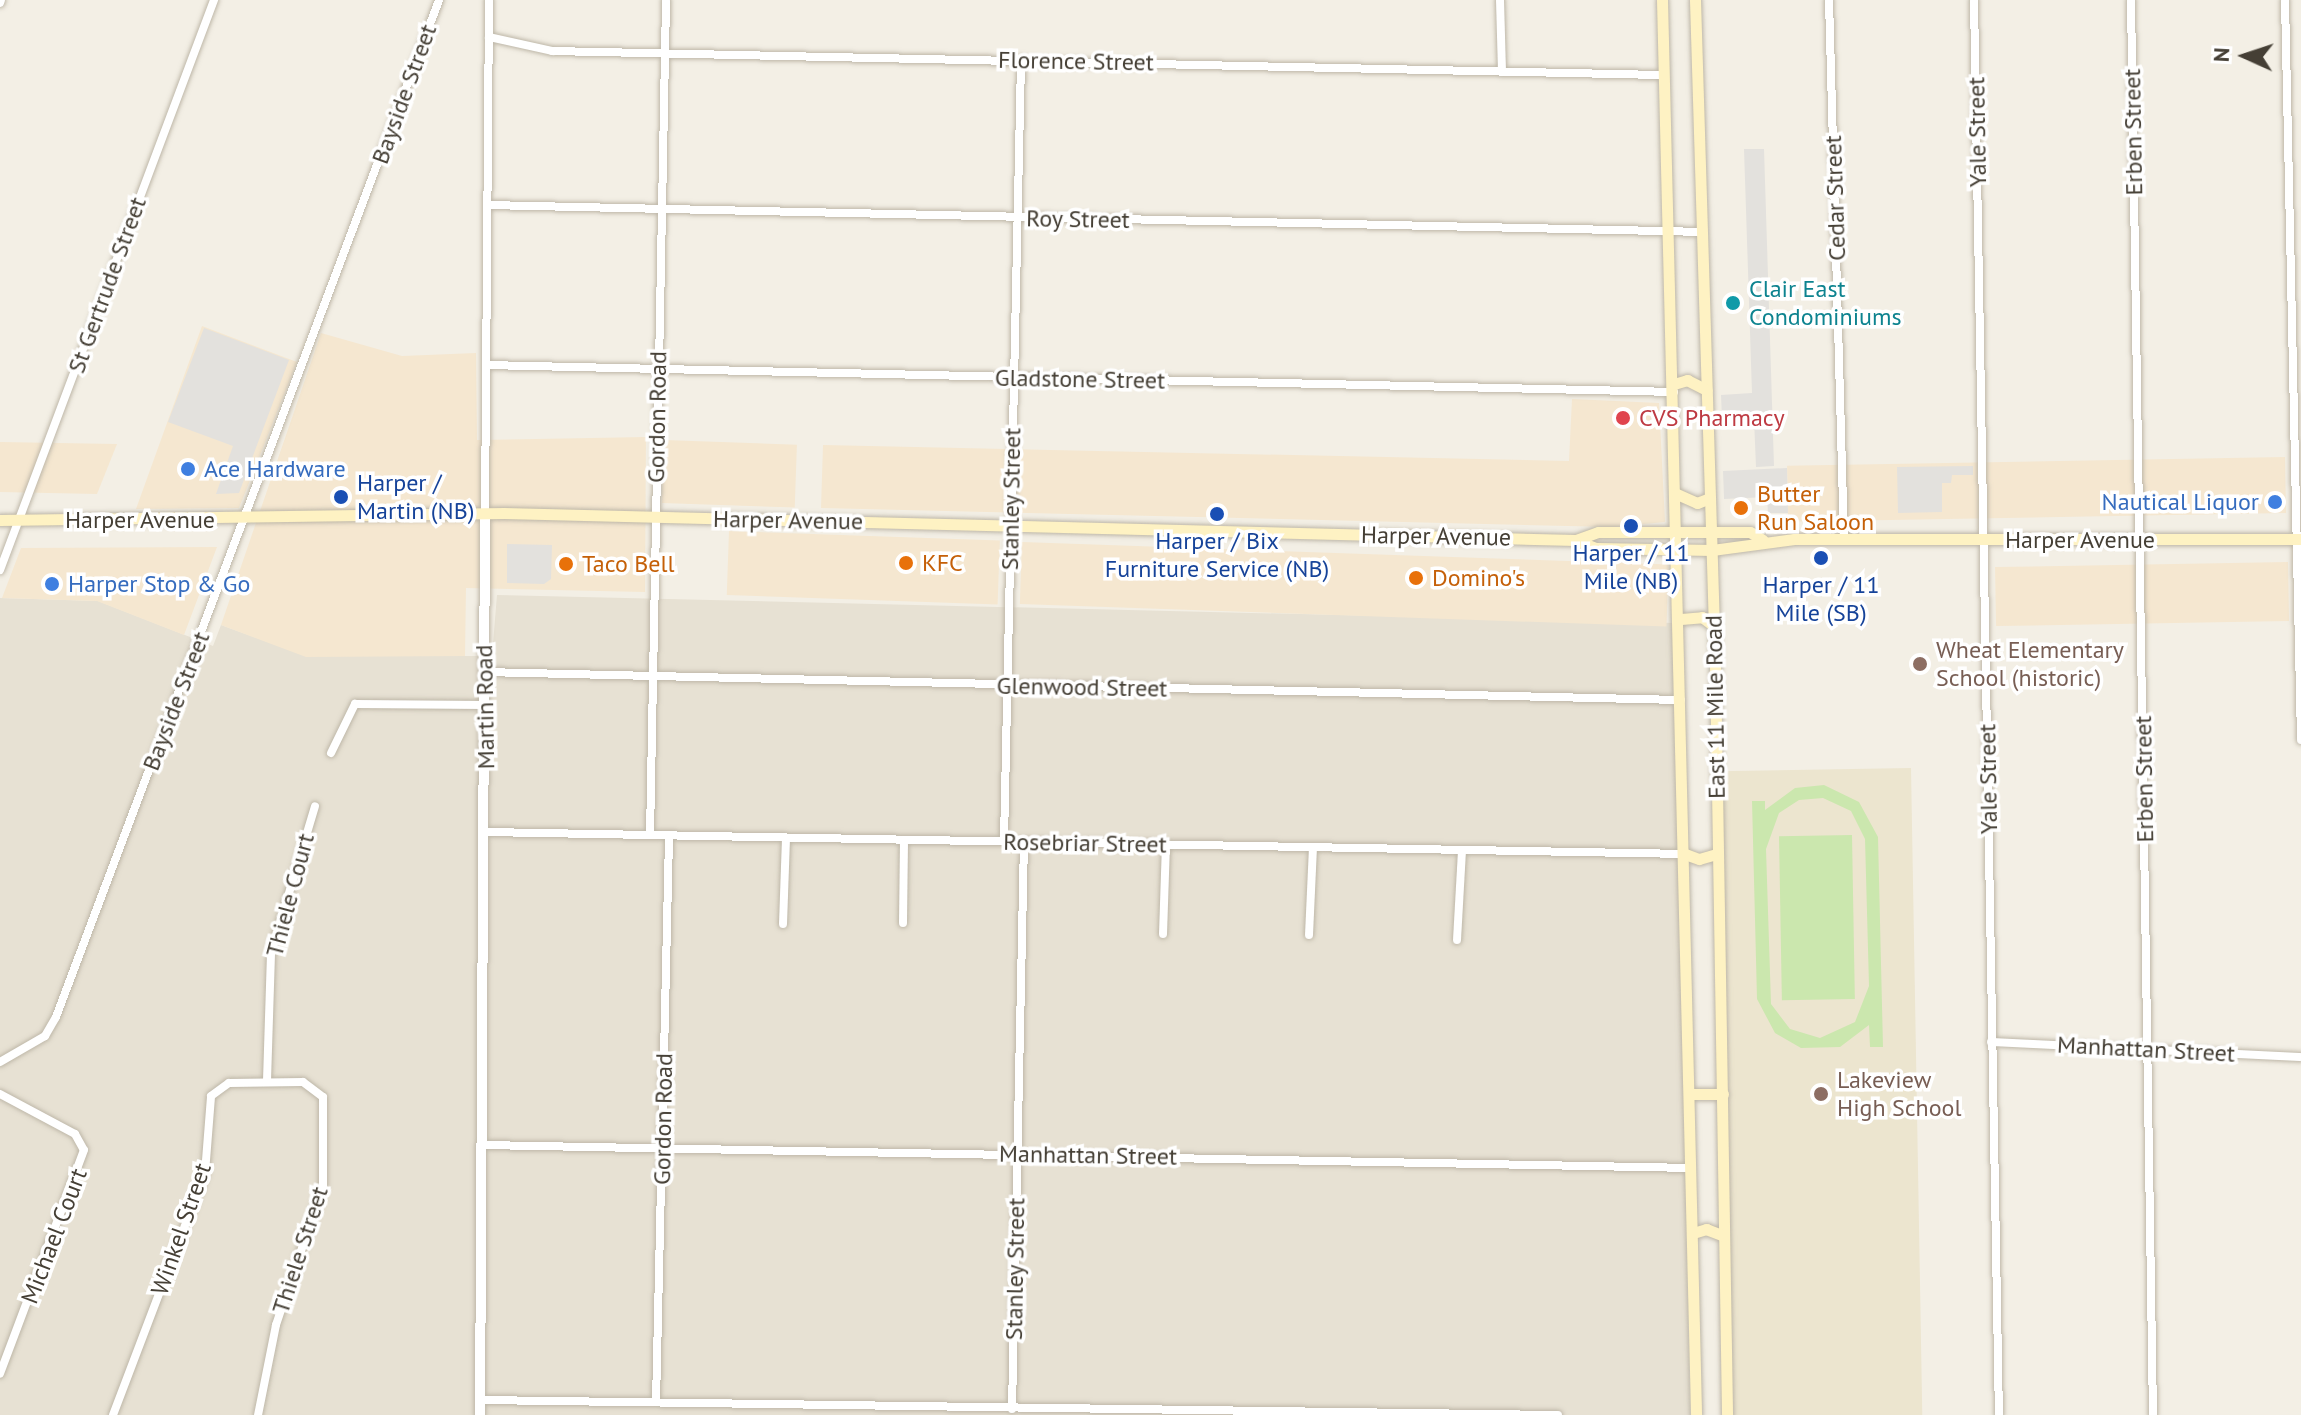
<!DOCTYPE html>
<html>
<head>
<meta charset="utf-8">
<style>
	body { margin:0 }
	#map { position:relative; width:2301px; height:1415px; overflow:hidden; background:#f3efe5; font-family:"PT Sans",sans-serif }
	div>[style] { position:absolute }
	.residential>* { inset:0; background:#e7e1d3 }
	.commercial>* { inset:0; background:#f5e7d0; transform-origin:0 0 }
	.education>* { inset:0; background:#ece5cf; transform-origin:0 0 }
	.green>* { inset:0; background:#cbe7ae; transform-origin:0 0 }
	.parking>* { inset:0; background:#e3e1dd }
	.roads { filter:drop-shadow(0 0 2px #beb7a8) drop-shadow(0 0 2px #beb7a8) }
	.minor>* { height:8px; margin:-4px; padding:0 4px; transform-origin:4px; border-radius:4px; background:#fff }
	.tertiary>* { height:10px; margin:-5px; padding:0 5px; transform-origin:5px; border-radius:5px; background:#fff }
	.secondary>* { height:11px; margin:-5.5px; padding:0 5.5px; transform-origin:5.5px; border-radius:5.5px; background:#fef2c3 }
	.dots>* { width:22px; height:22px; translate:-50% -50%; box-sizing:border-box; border:4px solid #fff; border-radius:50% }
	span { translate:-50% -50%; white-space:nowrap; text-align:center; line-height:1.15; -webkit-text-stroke:7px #fff; paint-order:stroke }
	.street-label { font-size:24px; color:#453f35 }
	.culture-label { font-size:24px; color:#0d838f }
	.left { translate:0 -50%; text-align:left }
	.health-label { font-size:24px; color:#be3a42 }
	.shop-label { font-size:24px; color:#366cbe }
	.right { translate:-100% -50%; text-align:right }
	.transit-label { font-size:24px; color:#164399 }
	.food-label { font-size:24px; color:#c56008 }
	.education-label { font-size:24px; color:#785e54 }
	.north { position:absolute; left:2205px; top:16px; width:80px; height:80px; -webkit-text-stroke:6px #fff; paint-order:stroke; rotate:273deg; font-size:22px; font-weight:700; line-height:32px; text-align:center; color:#453f35 }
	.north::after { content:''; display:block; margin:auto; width:28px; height:36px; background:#453f35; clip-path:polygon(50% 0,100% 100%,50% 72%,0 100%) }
</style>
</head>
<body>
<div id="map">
	<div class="residential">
		<div style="clip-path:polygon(497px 595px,1675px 623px,1690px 1415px,0 1415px,0 598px,98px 601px,213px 646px,221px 625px,306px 656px,492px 656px)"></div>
	</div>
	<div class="commercial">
		<div style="clip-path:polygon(202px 326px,297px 362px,239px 508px,136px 509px)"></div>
		<div style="clip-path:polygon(321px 333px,402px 356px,476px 353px,477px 440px,646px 437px,645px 592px,466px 588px,465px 656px,306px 657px,221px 625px)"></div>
		<div style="clip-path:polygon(1572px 399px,1659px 403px,1665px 522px,1612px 527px,821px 508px,823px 445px,1569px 461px)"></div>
		<div style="left:664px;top:440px;width:133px;height:63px;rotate:2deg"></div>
		<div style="clip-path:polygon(0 442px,117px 444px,97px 494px,0 492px)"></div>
		<div style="left:2285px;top:457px;width:56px;height:498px;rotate:89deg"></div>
		<div style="left:729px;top:531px;width:271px;height:64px;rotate:2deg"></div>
		<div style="left:1022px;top:542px;width:647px;height:62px;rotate:2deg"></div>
		<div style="clip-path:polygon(217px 547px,184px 635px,97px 601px,2px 598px,21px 548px)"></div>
		<div style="left:2288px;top:562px;width:59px;height:293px;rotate:89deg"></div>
	</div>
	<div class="education">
		<div style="left:1911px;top:768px;width:647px;height:193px;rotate:89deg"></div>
	</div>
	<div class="green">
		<div style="clip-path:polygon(evenodd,1824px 785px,1859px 802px,1878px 837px,1883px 1047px,1870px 1047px,1869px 1025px,1840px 1047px,1801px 1048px,1775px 1033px,1757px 999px,1752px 801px,1765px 801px,1765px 810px,1795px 788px,1824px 785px,1823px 798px,1851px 811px,1865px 839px,1869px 986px,1855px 1022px,1820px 1038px,1790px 1029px,1771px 1004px,1766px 849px,1779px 813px,1799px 800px,1823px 798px)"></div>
		<div style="left:1852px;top:835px;width:164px;height:73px;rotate:89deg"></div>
	</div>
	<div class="parking">
		<div style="clip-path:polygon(1744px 149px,1764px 149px,1774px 466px,1756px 467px,1754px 419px,1722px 420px,1721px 395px,1752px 393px)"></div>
		<div style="clip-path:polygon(204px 328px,289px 360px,239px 493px,216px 494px,233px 446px,168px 422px)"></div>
		<div style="clip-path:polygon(1973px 466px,1973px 475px,1952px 475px,1951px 483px,1942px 483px,1942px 512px,1898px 513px,1897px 467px)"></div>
		<div style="clip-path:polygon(1787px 468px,1788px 513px,1768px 513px,1767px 497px,1724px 499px,1723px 471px)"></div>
		<div style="clip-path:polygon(507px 544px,552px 545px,551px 579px,544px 584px,507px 583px)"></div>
	</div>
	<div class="roads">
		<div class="minor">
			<div style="left:1500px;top:0;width:71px;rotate:88.4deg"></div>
			<div style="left:1829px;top:0;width:540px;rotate:88.41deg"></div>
			<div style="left:1974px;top:0;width:1415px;rotate:88.99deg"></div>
			<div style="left:2131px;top:0;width:1415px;rotate:89.11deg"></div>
			<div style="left:2285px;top:0;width:740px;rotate:88.76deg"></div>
			<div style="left:0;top:3px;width:3px;rotate:-72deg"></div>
			<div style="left:489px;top:37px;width:65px;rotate:12.5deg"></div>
			<div style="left:552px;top:51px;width:1112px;rotate:1.24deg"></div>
			<div style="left:487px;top:205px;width:1214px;rotate:1.27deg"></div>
			<div style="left:486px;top:365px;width:1188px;rotate:1.3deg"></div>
			<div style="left:485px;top:513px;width:513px;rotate:-89.55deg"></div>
			<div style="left:0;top:570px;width:609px;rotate:-69.42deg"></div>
			<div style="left:483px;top:672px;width:1198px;rotate:1.34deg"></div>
			<div style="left:331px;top:753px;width:55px;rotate:-63.9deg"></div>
			<div style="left:355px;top:704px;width:131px;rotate:0.4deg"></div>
			<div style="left:486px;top:832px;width:1199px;rotate:1.05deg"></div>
			<div style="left:650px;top:835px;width:835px;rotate:-88.9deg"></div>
			<div style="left:1004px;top:841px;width:781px;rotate:-88.75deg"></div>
			<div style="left:903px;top:923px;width:83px;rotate:-89.3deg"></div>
			<div style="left:783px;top:924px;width:85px;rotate:-88deg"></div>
			<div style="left:1163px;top:934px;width:90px;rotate:-88.1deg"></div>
			<div style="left:1309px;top:935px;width:87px;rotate:-87.4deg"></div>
			<div style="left:1457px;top:940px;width:89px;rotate:-86.8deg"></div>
			<div style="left:1991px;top:1042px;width:310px;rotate:2.8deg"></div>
			<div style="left:0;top:1062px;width:52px;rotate:-30deg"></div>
			<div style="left:45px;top:1036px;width:22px;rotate:-60deg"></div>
			<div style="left:56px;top:1017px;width:1087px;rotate:-69.36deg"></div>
			<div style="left:267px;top:1081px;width:128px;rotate:-88.2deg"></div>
			<div style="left:271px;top:953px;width:153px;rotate:-73.3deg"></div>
			<div style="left:0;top:1094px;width:85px;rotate:28.1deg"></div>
			<div style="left:75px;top:1134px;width:18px;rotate:61deg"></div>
			<div style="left:84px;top:1150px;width:239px;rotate:110.6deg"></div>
			<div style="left:484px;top:1145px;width:1208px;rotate:1.09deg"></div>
			<div style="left:481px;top:1400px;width:1077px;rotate:0.8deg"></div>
			<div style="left:656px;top:1402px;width:566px;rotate:-88.68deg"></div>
			<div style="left:1012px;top:1409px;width:567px;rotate:-88.79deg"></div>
			<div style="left:113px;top:1415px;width:259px;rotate:-69.2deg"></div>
			<div style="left:205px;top:1173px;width:77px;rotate:-85.5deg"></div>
			<div style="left:211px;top:1096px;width:22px;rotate:-36deg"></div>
			<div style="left:229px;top:1083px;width:74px;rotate:-0.8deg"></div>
			<div style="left:303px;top:1082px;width:25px;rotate:37deg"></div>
			<div style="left:323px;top:1097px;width:89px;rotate:90deg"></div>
			<div style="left:323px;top:1186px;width:147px;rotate:108.7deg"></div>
			<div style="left:276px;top:1325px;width:92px;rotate:101.3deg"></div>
		</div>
		<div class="tertiary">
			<div style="left:480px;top:1415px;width:902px;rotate:-89.68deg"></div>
		</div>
		<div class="secondary">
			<div style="left:1662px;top:0;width:1415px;rotate:88.62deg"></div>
			<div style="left:1695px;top:0;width:664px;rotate:88.27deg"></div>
			<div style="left:1715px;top:664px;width:751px;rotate:89.08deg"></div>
			<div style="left:1674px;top:384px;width:14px;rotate:-17deg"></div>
			<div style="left:1687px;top:380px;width:22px;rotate:27deg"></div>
			<div style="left:1677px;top:494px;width:22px;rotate:24deg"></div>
			<div style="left:1697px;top:503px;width:14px;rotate:-21deg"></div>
			<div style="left:0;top:520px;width:504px;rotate:-0.8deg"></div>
			<div style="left:504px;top:513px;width:1072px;rotate:1.44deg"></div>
			<div style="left:1576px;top:540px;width:23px;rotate:-20deg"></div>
			<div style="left:1598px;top:532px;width:152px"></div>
			<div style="left:1750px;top:532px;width:15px;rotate:32deg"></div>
			<div style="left:1576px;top:540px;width:22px;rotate:22deg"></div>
			<div style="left:1596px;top:548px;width:116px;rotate:1deg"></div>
			<div style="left:1712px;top:550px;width:83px;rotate:-7.6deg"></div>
			<div style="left:1794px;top:539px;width:507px"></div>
			<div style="left:1681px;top:619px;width:21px;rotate:-5deg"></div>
			<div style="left:1702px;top:617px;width:15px;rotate:37deg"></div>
			<div style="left:1685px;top:854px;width:15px;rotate:20deg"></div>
			<div style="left:1699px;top:859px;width:18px;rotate:-16deg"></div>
			<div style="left:1690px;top:1094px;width:33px"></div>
			<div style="left:1693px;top:1233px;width:14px;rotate:-17deg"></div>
			<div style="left:1706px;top:1229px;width:19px;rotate:21deg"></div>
		</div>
	</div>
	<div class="dots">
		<div style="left:1733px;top:303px;background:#0f9aa8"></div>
		<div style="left:1623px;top:418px;background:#e0444e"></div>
		<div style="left:188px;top:469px;background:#3f7fe0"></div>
		<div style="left:341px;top:497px;background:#1a4fb4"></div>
		<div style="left:2275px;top:502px;background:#3f7fe0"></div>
		<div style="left:1741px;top:508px;background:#e8710a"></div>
		<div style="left:1217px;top:514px;background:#1a4fb4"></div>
		<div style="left:1631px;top:526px;background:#1a4fb4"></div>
		<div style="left:1821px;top:558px;background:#1a4fb4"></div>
		<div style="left:906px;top:563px;background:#e8710a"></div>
		<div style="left:566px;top:564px;background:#e8710a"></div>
		<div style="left:1416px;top:578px;background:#e8710a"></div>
		<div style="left:52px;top:584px;background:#3f7fe0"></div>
		<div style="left:1920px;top:664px;background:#8d6e63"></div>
		<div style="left:1821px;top:1094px;background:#8d6e63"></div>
	</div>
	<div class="street-label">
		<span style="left:1076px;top:61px;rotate:1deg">Florence Street</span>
		<span style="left:404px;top:94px;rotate:-70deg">Bayside Street</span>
		<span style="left:1977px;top:132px;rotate:-91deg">Yale Street</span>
		<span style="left:2133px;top:132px;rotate:-91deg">Erben Street</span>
		<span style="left:1835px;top:198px;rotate:-92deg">Cedar Street</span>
		<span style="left:1078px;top:219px;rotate:1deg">Roy Street</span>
		<span style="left:107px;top:285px;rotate:-70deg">St Gertrude Street</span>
		<span style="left:1080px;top:379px;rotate:1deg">Gladstone Street</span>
		<span style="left:657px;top:417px;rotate:-89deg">Gordon Road</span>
		<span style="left:1011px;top:499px;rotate:-89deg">Stanley Street</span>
		<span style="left:140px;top:520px">Harper Avenue</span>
		<span style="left:788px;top:520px;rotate:1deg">Harper Avenue</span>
		<span style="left:1436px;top:536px;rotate:1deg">Harper Avenue</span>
		<span style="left:2080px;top:540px">Harper Avenue</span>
		<span style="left:1082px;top:687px;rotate:1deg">Glenwood Street</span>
		<span style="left:176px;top:701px;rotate:-69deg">Bayside Street</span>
		<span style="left:485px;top:707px;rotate:-91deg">Martin Road</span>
		<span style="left:1715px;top:707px;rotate:-91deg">East 11 Mile Road</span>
		<span style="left:1988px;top:779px;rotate:-91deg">Yale Street</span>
		<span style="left:2144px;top:779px;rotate:-91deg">Erben Street</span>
		<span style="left:1085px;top:843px;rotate:1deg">Rosebriar Street</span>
		<span style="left:290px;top:895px;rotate:-75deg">Thiele Court</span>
		<span style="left:2146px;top:1049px;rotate:3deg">Manhattan Street</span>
		<span style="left:663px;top:1119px;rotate:-89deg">Gordon Road</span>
		<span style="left:1088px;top:1155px;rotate:1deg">Manhattan Street</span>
		<span style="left:181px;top:1229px;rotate:-71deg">Winkel Street</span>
		<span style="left:54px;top:1236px;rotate:-69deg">Michael Court</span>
		<span style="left:300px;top:1250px;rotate:-72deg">Thiele Street</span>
		<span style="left:1015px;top:1269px;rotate:-89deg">Stanley Street</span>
	</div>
	<div class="culture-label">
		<span class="left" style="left:1749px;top:303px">Clair East<br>Condominiums</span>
	</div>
	<div class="health-label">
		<span class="left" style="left:1639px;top:418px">CVS Pharmacy</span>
	</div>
	<div class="shop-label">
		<span class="left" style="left:204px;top:469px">Ace Hardware</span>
		<span class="right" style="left:2259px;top:502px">Nautical Liquor</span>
		<span class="left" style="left:68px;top:584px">Harper Stop &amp; Go</span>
	</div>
	<div class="transit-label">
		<span class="left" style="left:357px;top:497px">Harper /<br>Martin (NB)</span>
		<span style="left:1217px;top:555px">Harper / Bix<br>Furniture Service (NB)</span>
		<span style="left:1631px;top:567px">Harper / 11<br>Mile (NB)</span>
		<span style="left:1821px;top:599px">Harper / 11<br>Mile (SB)</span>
	</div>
	<div class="food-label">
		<span class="left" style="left:1757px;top:508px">Butter<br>Run Saloon</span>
		<span class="left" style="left:922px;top:563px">KFC</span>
		<span class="left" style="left:582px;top:564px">Taco Bell</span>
		<span class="left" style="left:1432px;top:578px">Domino's</span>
	</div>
	<div class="education-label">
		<span class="left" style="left:1936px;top:664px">Wheat Elementary<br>School (historic)</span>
		<span class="left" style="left:1837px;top:1094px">Lakeview<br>High School</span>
	</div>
	<div class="north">N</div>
</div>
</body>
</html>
